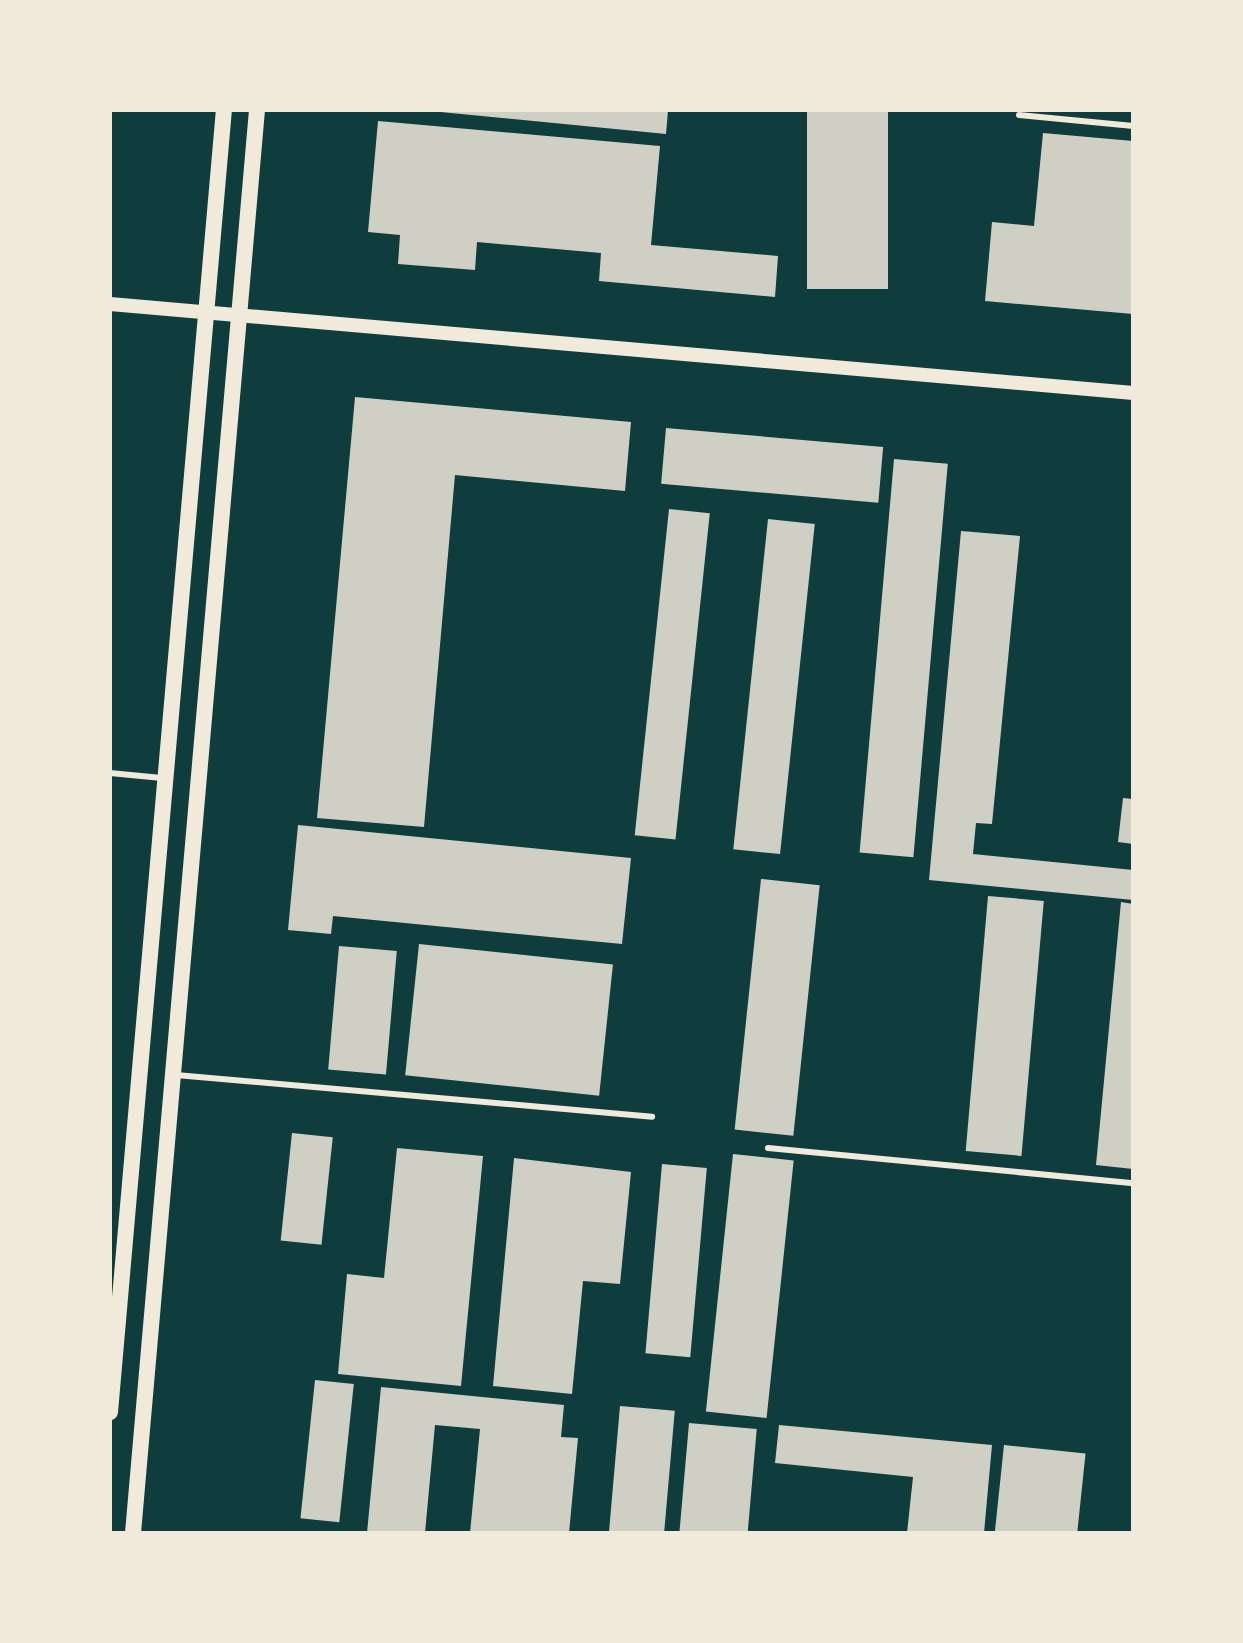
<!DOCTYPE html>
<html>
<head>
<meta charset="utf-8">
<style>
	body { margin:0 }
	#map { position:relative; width:1243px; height:1643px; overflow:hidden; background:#0f3d3e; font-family:"Fira Sans",sans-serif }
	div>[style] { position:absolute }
	.building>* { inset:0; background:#cfcfc3; transform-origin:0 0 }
	.service>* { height:6px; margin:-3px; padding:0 3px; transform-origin:3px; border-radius:3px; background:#f1e9da }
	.tertiary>* { height:14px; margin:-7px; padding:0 7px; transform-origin:7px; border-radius:7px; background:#f1e9da }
	.secondary>* { height:16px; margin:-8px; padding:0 8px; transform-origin:8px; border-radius:8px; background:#f1e9da }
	span { translate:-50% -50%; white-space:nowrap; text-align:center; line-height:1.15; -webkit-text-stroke:7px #f1e9da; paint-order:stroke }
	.frame { position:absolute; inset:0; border:112px solid #f1e9da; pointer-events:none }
</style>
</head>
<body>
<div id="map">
	<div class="building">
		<div style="clip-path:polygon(420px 110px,668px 110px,666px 134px)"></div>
		<div style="left:807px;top:110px;width:81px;height:179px"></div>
		<div style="clip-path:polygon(378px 121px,660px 146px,651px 245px,778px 256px,775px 297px,599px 281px,601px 253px,477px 242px,475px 270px,398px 264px,400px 235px,368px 232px)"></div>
		<div style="clip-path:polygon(1043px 133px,1133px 141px,1133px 314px,985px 301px,992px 222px,1034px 226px)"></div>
		<div style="clip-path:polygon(355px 397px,631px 422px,625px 491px,455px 475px,424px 827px,317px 818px)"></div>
		<div style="left:666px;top:428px;width:218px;height:56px;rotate:5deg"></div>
		<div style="left:894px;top:459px;width:54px;height:395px;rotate:5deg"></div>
		<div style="left:669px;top:509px;width:41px;height:328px;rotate:6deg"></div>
		<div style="left:768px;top:519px;width:47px;height:332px;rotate:6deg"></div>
		<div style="clip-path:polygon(961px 531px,1020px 536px,992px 824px,976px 823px,973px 854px,1133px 870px,1133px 900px,929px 880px)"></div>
		<div style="clip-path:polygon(1123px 798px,1133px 799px,1133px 844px,1118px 842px)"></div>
		<div style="clip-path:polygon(298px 825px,631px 858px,622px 944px,333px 916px,331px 934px,288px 930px)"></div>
		<div style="left:761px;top:879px;width:59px;height:252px;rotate:6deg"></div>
		<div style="left:988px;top:896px;width:56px;height:256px;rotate:5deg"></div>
		<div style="clip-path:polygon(1121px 902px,1133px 904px,1133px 1169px,1096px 1165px)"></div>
		<div style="left:419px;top:944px;width:195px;height:132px;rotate:6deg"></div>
		<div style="left:339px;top:946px;width:58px;height:124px;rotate:5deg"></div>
		<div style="left:292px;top:1133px;width:41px;height:108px;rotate:6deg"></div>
		<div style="clip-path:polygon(397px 1148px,483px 1156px,461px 1386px,338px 1374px,347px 1274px,384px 1278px)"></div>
		<div style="left:733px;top:1154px;width:61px;height:259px;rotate:6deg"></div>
		<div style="clip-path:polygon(514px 1158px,631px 1172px,620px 1284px,583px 1281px,572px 1394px,493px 1386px)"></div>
		<div style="left:662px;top:1164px;width:45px;height:190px;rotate:5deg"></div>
		<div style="left:315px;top:1380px;width:39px;height:139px;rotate:6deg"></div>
		<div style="clip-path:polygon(381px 1387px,564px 1405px,561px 1437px,578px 1438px,569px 1533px,470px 1533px,480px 1429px,435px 1425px,425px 1533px,367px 1533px)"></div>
		<div style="left:620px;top:1406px;width:55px;height:128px;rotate:5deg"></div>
		<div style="left:689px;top:1423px;width:68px;height:111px;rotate:5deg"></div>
		<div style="clip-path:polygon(779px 1425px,992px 1445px,984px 1533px,907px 1533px,913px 1477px,775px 1463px)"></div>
		<div style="left:1004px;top:1445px;width:82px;height:88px;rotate:6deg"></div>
	</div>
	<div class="service">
		<div style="left:1019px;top:115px;width:115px;rotate:5.5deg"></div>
		<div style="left:110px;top:773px;width:52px;rotate:5.5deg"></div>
		<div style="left:176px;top:1075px;width:478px;rotate:5deg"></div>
		<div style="left:768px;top:1148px;width:367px;rotate:5.5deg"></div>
	</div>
	<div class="tertiary">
		<div style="left:110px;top:304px;width:1027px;rotate:4.97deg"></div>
	</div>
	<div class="secondary">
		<div style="left:110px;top:1412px;width:1307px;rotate:-85deg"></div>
		<div style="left:133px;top:1533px;width:1428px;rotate:-85.02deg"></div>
	</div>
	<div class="frame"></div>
</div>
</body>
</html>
